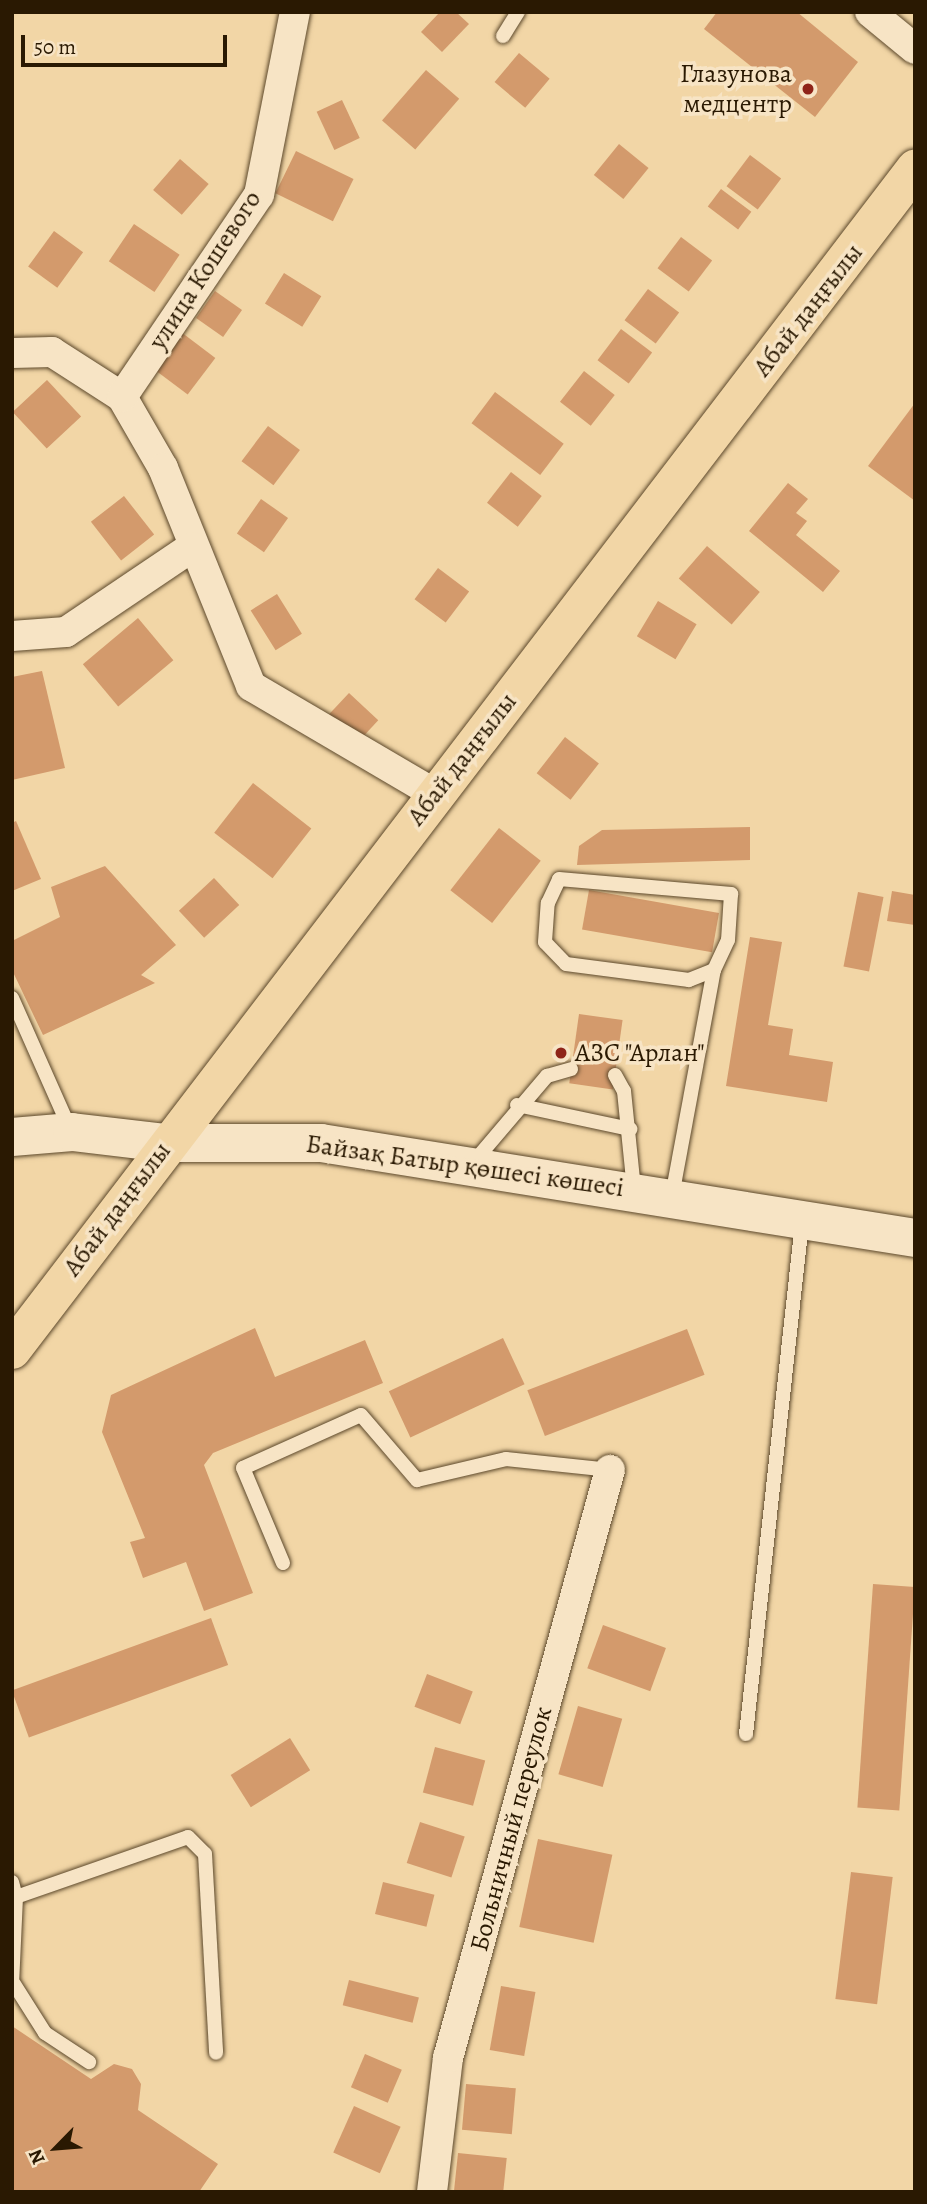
<!DOCTYPE html>
<html>
<head>
<meta charset="utf-8">
<style>
	body { margin:0 }
	#map { position:relative; width:927px; height:2204px; overflow:hidden; background:#f2d6a6; font-family:Alegreya,serif }
	div>[style] { position:absolute }
	.building>* { inset:0; background:#d39a6c; transform-origin:0 0 }
	.roads { filter:drop-shadow(0 0 2px #5c482b) drop-shadow(0 0 2px #5c482b) }
	.lane>* { height:14px; margin:-7px; padding:0 7px; transform-origin:7px; border-radius:7px; background:#f7e4c5 }
	.street>* { height:30px; margin:-15px; padding:0 15px; transform-origin:15px; border-radius:15px; background:#f7e4c5 }
	.secondary>* { height:38px; margin:-19px; padding:0 19px; transform-origin:19px; border-radius:19px; background:#f7e4c5 }
	.primary>* { height:38px; margin:-19px; padding:0 19px; transform-origin:19px; border-radius:19px; background:#f2d6a6 }
	.dots>* { width:19px; height:19px; translate:-50% -50%; box-sizing:border-box; border:4px solid #f7e4c5; border-radius:50% }
	span { translate:-50% -50%; white-space:nowrap; text-align:center; line-height:1.15; -webkit-text-stroke:7px #f7e4c5; paint-order:stroke }
	.poi-label { font-size:26px; color:#2a1902 }
	.right { translate:-100% -50%; text-align:right }
	.left { translate:0 -50%; text-align:left }
	.street-label { font-size:26px; color:#2a1902 }
	.frame { position:absolute; inset:0; border:14px solid #2a1902; pointer-events:none }
	.north { position:absolute; left:21px; top:2113px; width:70px; height:70px; -webkit-text-stroke:5px #f7e4c5; paint-order:stroke; rotate:245deg; font-size:19px; font-weight:700; line-height:28px; text-align:center; color:#2a1902 }
	.north::after { content:''; display:block; margin:auto; width:24px; height:32px; background:#2a1902; clip-path:polygon(50% 0,100% 100%,50% 72%,0 100%) }
	.scale { position:absolute; left:21px; top:35px; width:206px; height:32px; box-sizing:border-box; border:4px solid #2a1902; border-top:0; padding-left:9px; font-size:21px; line-height:24px; white-space:nowrap; color:#2a1902; -webkit-text-stroke:5px #f7e4c5; paint-order:stroke }
</style>
</head>
<body>
<div id="map">
	<div class="building">
		<div style="clip-path:polygon(440px 12px,456px 12px,469px 24px,442px 52px,421px 32px)"></div>
		<div style="clip-path:polygon(717px 12px,797px 12px,858px 62px,815px 117px,704px 29px)"></div>
		<div style="left:519px;top:53px;width:40px;height:38px;rotate:40deg"></div>
		<div style="left:426px;top:70px;width:44px;height:67px;rotate:41deg"></div>
		<div style="left:342px;top:100px;width:42px;height:28px;rotate:65deg"></div>
		<div style="left:619px;top:144px;width:38px;height:40px;rotate:39deg"></div>
		<div style="left:296px;top:151px;width:64px;height:47px;rotate:26deg"></div>
		<div style="left:750px;top:155px;width:39px;height:39px;rotate:37deg"></div>
		<div style="left:180px;top:159px;width:38px;height:41px;rotate:41deg"></div>
		<div style="left:721px;top:189px;width:38px;height:22px;rotate:37deg"></div>
		<div style="left:134px;top:224px;width:55px;height:45px;rotate:34deg"></div>
		<div style="left:54px;top:231px;width:36px;height:44px;rotate:36deg"></div>
		<div style="left:681px;top:237px;width:39px;height:39px;rotate:37deg"></div>
		<div style="left:284px;top:273px;width:44px;height:36px;rotate:32deg"></div>
		<div style="left:648px;top:289px;width:39px;height:39px;rotate:37deg"></div>
		<div style="left:215px;top:291px;width:33px;height:33px;rotate:35deg"></div>
		<div style="left:621px;top:329px;width:39px;height:39px;rotate:37deg"></div>
		<div style="left:181px;top:332px;width:43px;height:46px;rotate:37deg"></div>
		<div style="left:584px;top:371px;width:39px;height:39px;rotate:38deg"></div>
		<div style="left:47px;top:380px;width:50px;height:47px;rotate:47deg"></div>
		<div style="left:495px;top:392px;width:86px;height:39px;rotate:37deg"></div>
		<div style="clip-path:polygon(915px 403px,915px 501px,868px 466px)"></div>
		<div style="left:268px;top:426px;width:40px;height:44px;rotate:37deg"></div>
		<div style="left:511px;top:472px;width:39px;height:39px;rotate:38deg"></div>
		<div style="clip-path:polygon(788px 483px,808px 499px,796px 513px,807px 521px,796px 535px,840px 571px,823px 592px,749px 531px)"></div>
		<div style="left:124px;top:496px;width:49px;height:42px;rotate:52deg"></div>
		<div style="left:261px;top:499px;width:33px;height:42px;rotate:35deg"></div>
		<div style="left:707px;top:546px;width:70px;height:43px;rotate:41deg"></div>
		<div style="left:438px;top:568px;width:39px;height:39px;rotate:37deg"></div>
		<div style="left:277px;top:594px;width:47px;height:31px;rotate:58deg"></div>
		<div style="left:658px;top:601px;width:45px;height:41px;rotate:31deg"></div>
		<div style="left:138px;top:618px;width:55px;height:72px;rotate:50deg"></div>
		<div style="clip-path:polygon(42px 671px,65px 768px,12px 780px,12px 677px)"></div>
		<div style="left:349px;top:693px;width:40px;height:34px;rotate:43deg"></div>
		<div style="left:565px;top:737px;width:43px;height:46px;rotate:38deg"></div>
		<div style="left:253px;top:783px;width:74px;height:63px;rotate:38deg"></div>
		<div style="clip-path:polygon(16px 821px,41px 879px,12px 891px,12px 823px)"></div>
		<div style="clip-path:polygon(750px 827px,750px 860px,577px 865px,579px 846px,602px 830px)"></div>
		<div style="left:499px;top:828px;width:53px;height:79px;rotate:38deg"></div>
		<div style="clip-path:polygon(105px 866px,176px 945px,141px 975px,155px 983px,43px 1035px,12px 970px,12px 941px,60px 917px,51px 887px)"></div>
		<div style="left:214px;top:878px;width:37px;height:48px;rotate:47deg"></div>
		<div style="left:589px;top:890px;width:132px;height:40px;rotate:10deg"></div>
		<div style="clip-path:polygon(892px 891px,915px 895px,915px 925px,887px 921px)"></div>
		<div style="left:858px;top:892px;width:26px;height:76px;rotate:11deg"></div>
		<div style="clip-path:polygon(750px 937px,782px 942px,768px 1025px,793px 1029px,789px 1055px,833px 1062px,827px 1102px,726px 1086px)"></div>
		<div style="left:579px;top:1014px;width:44px;height:70px;rotate:8deg"></div>
		<div style="clip-path:polygon(255px 1328px,275px 1377px,365px 1340px,383px 1383px,213px 1453px,204px 1465px,253px 1593px,204px 1611px,186px 1562px,143px 1578px,130px 1542px,145px 1538px,102px 1432px,111px 1395px)"></div>
		<div style="left:687px;top:1329px;width:49px;height:171px;rotate:69deg"></div>
		<div style="left:503px;top:1338px;width:51px;height:126px;rotate:65deg"></div>
		<div style="left:873px;top:1584px;width:42px;height:224px;rotate:4deg"></div>
		<div style="left:211px;top:1618px;width:50px;height:212px;rotate:70deg"></div>
		<div style="left:603px;top:1625px;width:67px;height:46px;rotate:20deg"></div>
		<div style="left:427px;top:1674px;width:49px;height:35px;rotate:21deg"></div>
		<div style="left:578px;top:1706px;width:46px;height:71px;rotate:16deg"></div>
		<div style="left:290px;top:1738px;width:38px;height:70px;rotate:58deg"></div>
		<div style="left:435px;top:1747px;width:52px;height:47px;rotate:15deg"></div>
		<div style="left:420px;top:1822px;width:47px;height:43px;rotate:18deg"></div>
		<div style="left:538px;top:1839px;width:76px;height:90px;rotate:12deg"></div>
		<div style="left:851px;top:1872px;width:42px;height:128px;rotate:7deg"></div>
		<div style="left:383px;top:1882px;width:53px;height:33px;rotate:14deg"></div>
		<div style="left:349px;top:1980px;width:72px;height:26px;rotate:14deg"></div>
		<div style="left:501px;top:1986px;width:35px;height:65px;rotate:10deg"></div>
		<div style="clip-path:polygon(12px 2026px,91px 2079px,114px 2064px,132px 2069px,141px 2084px,138px 2110px,218px 2164px,199px 2192px,12px 2192px)"></div>
		<div style="left:365px;top:2054px;width:40px;height:36px;rotate:23deg"></div>
		<div style="left:466px;top:2084px;width:50px;height:46px;rotate:5deg"></div>
		<div style="left:354px;top:2106px;width:51px;height:51px;rotate:24deg"></div>
		<div style="left:458px;top:2153px;width:49px;height:39px;rotate:6deg"></div>
	</div>
	<div class="roads">
		<div class="lane">
			<div style="left:503px;top:36px;width:28px;rotate:-58deg"></div>
			<div style="left:559px;top:879px;width:173px;rotate:5deg"></div>
			<div style="left:731px;top:894px;width:46px;rotate:93.7deg"></div>
			<div style="left:728px;top:940px;width:33px;rotate:115deg"></div>
			<div style="left:714px;top:970px;width:27px;rotate:158deg"></div>
			<div style="left:689px;top:980px;width:124px;rotate:-172.6deg"></div>
			<div style="left:566px;top:964px;width:30px;rotate:-134deg"></div>
			<div style="left:545px;top:942px;width:39px;rotate:-86deg"></div>
			<div style="left:548px;top:903px;width:26px;rotate:-65deg"></div>
			<div style="left:12px;top:998px;width:145px;rotate:66.1deg"></div>
			<div style="left:615px;top:1075px;width:18px;rotate:61deg"></div>
			<div style="left:624px;top:1091px;width:99px;rotate:84.2deg"></div>
			<div style="left:517px;top:1105px;width:116px;rotate:12deg"></div>
			<div style="left:472px;top:1164px;width:116px;rotate:-49.6deg"></div>
			<div style="left:547px;top:1076px;width:25px;rotate:-16deg"></div>
			<div style="left:672px;top:1196px;width:230px;rotate:-79.5deg"></div>
			<div style="left:283px;top:1563px;width:103px;rotate:-112.8deg"></div>
			<div style="left:243px;top:1468px;width:129px;rotate:-24.2deg"></div>
			<div style="left:361px;top:1415px;width:86px;rotate:49.3deg"></div>
			<div style="left:417px;top:1480px;width:91px;rotate:-13.3deg"></div>
			<div style="left:506px;top:1459px;width:105px;rotate:6deg"></div>
			<div style="left:746px;top:1734px;width:514px;rotate:-83.75deg"></div>
			<div style="left:12px;top:1882px;width:16px;rotate:75deg"></div>
			<div style="left:14px;top:1984px;width:58px;rotate:57.7deg"></div>
			<div style="left:45px;top:2033px;width:53px;rotate:33.4deg"></div>
			<div style="left:12px;top:1985px;width:88px;rotate:-87.4deg"></div>
			<div style="left:16px;top:1897px;width:182px;rotate:-19.2deg"></div>
			<div style="left:188px;top:1837px;width:24px;rotate:45deg"></div>
			<div style="left:205px;top:1854px;width:199px;rotate:86.8deg"></div>
		</div>
		<div class="street">
			<div style="left:870px;top:12px;width:58px;rotate:39.4deg"></div>
			<div style="left:12px;top:353px;width:40px;rotate:-1.4deg"></div>
			<div style="left:52px;top:352px;width:83px;rotate:32.7deg"></div>
			<div style="left:122px;top:397px;width:82px;rotate:60deg"></div>
			<div style="left:163px;top:468px;width:235px;rotate:68deg"></div>
			<div style="left:251px;top:686px;width:213px;rotate:30.4deg"></div>
			<div style="left:122px;top:397px;width:244px;rotate:-55.9deg"></div>
			<div style="left:259px;top:195px;width:187px;rotate:-78.9deg"></div>
			<div style="left:12px;top:636px;width:54px;rotate:-4.2deg"></div>
			<div style="left:66px;top:632px;width:152px;rotate:-34deg"></div>
			<div style="left:432px;top:2192px;width:135px;rotate:-83.2deg"></div>
			<div style="left:448px;top:2058px;width:610px;rotate:-74.6deg"></div>
		</div>
		<div class="secondary">
			<div style="left:12px;top:1137px;width:60px;rotate:-4.8deg"></div>
			<div style="left:72px;top:1132px;width:95px;rotate:6.7deg"></div>
			<div style="left:166px;top:1143px;width:155px"></div>
			<div style="left:321px;top:1143px;width:602px;rotate:9.09deg"></div>
		</div>
		<div class="primary">
			<div style="left:12px;top:1350px;width:1487px;rotate:-52.6deg"></div>
		</div>
	</div>
	<div class="dots">
		<div style="left:808px;top:89px;background:#8f2418"></div>
		<div style="left:561px;top:1053px;background:#8f2418"></div>
	</div>
	<div class="poi-label">
		<span class="right" style="left:792px;top:89px">Глазунова<br>медцентр</span>
		<span class="left" style="left:575px;top:1053px">АЗС "Арлан"</span>
	</div>
	<div class="street-label">
		<span style="left:205px;top:270px;rotate:-57deg">улица Кошевого</span>
		<span style="left:808px;top:310px;rotate:-52deg">Абай даңғылы</span>
		<span style="left:462px;top:759px;rotate:-52deg">Абай даңғылы</span>
		<span style="left:465px;top:1166px;rotate:8deg">Байзақ Батыр қөшесі көшесі</span>
		<span style="left:117px;top:1209px;rotate:-53deg">Абай даңғылы</span>
		<span style="left:511px;top:1829px;rotate:-75deg">Больничный переулок</span>
	</div>
	<div class="frame"></div>
	<div class="north">N</div>
	<div class="scale">50 m</div>
</div>
</body>
</html>
